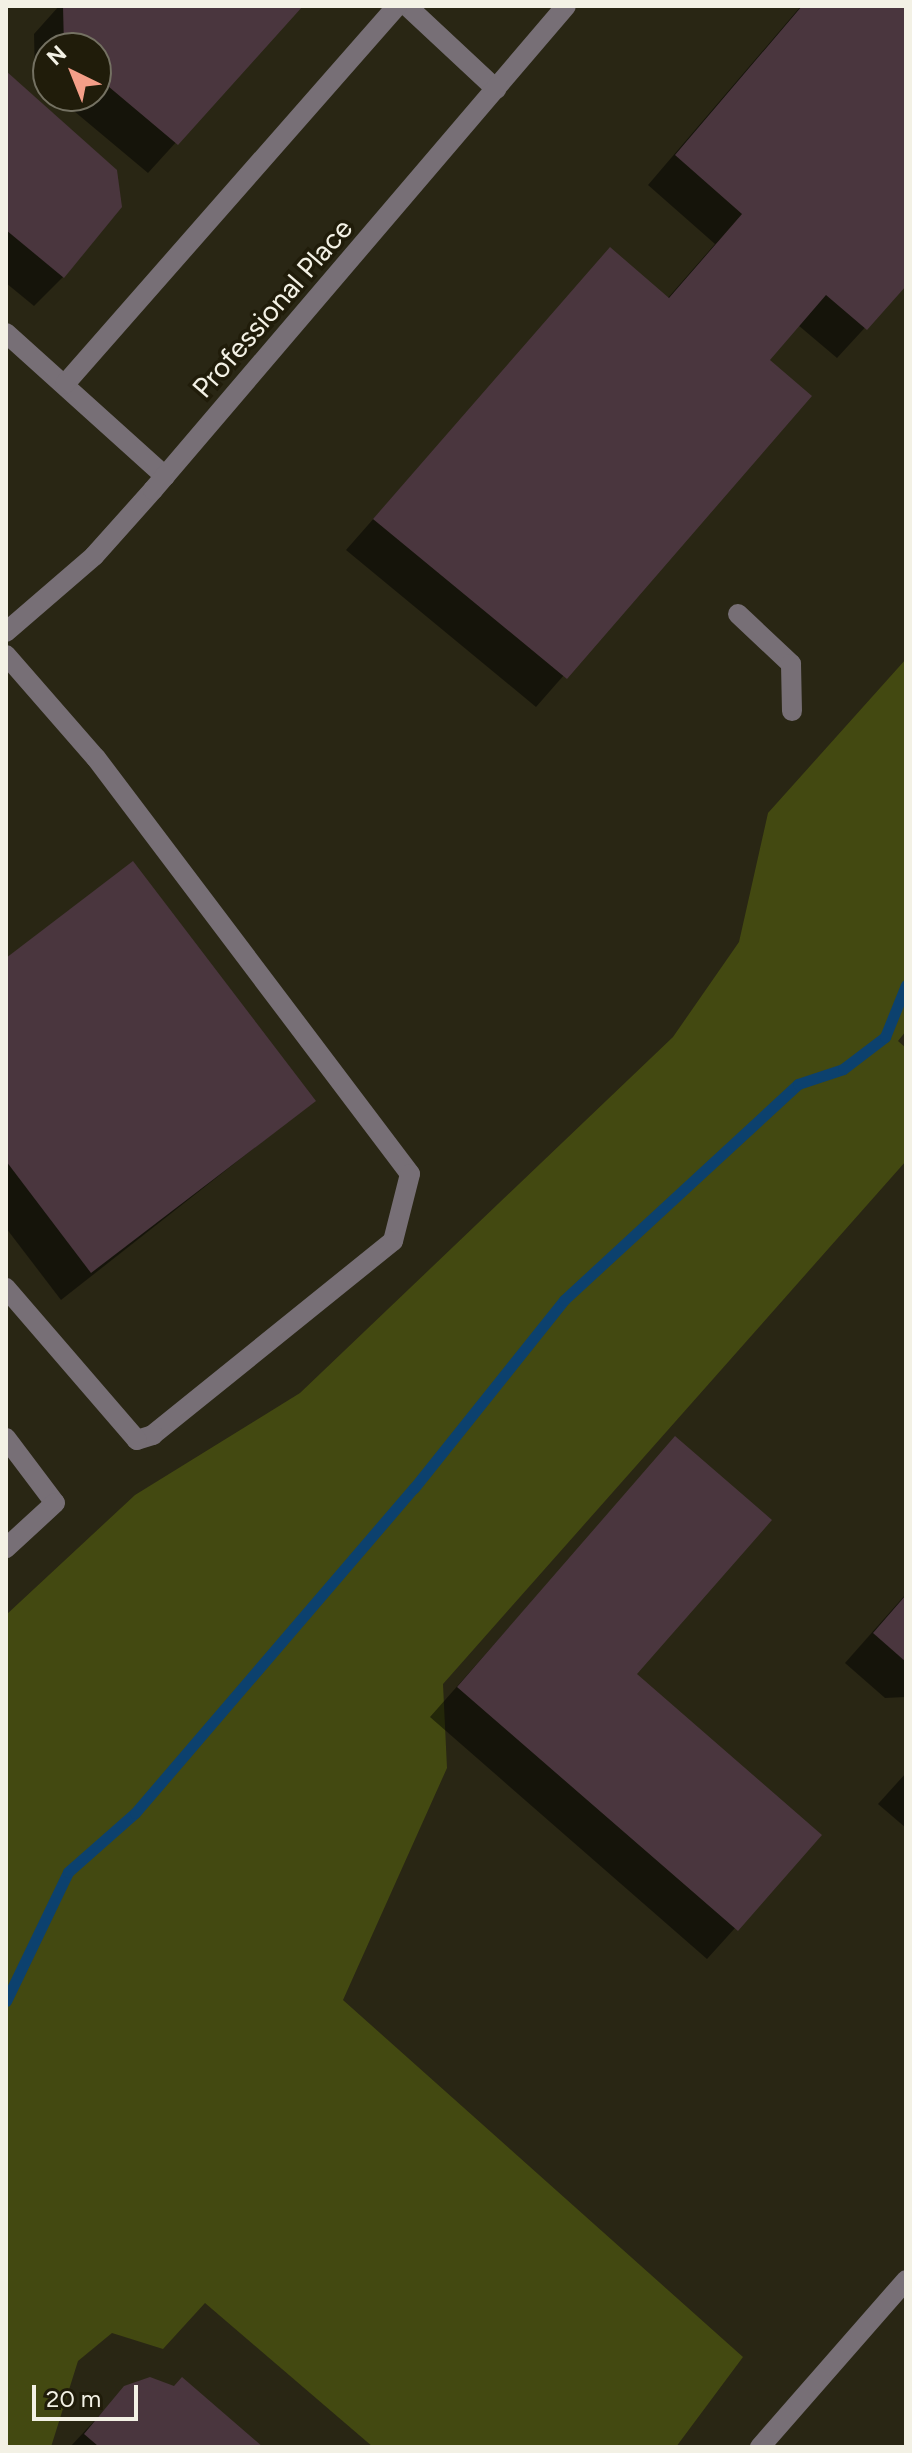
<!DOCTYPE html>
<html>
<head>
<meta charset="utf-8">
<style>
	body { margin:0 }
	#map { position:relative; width:912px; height:2453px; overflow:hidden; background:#292614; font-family:Figtree,sans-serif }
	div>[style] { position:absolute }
	.green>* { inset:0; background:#434911 }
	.shadow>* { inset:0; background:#0007 }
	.stream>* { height:11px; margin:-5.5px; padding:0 5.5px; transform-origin:5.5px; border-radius:5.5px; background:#0c416e }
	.building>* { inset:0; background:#4a363e }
	.minor>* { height:20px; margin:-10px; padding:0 10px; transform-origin:10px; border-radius:10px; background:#776f76 }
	span { translate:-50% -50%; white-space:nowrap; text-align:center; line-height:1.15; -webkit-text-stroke:7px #201c0a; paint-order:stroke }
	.street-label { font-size:28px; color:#f3f1e5 }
	.frame { position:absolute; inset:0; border:8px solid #f3f1e5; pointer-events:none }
	.north { position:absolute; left:32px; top:32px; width:80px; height:80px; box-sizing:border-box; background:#201c0a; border:2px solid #747162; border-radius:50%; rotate:317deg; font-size:22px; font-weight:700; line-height:32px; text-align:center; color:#f3f1e5 }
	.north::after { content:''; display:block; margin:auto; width:28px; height:36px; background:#f49e88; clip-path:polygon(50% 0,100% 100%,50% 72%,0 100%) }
	.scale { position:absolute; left:32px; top:2385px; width:106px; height:36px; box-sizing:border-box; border:4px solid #f3f1e5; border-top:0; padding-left:10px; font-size:24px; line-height:28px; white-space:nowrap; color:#f3f1e5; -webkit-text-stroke:6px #201c0a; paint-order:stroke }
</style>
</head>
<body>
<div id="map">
	<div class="green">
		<div style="clip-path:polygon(906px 659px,906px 1031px,898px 1041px,906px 1048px,906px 1161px,443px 1684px,447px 1768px,343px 2000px,743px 2357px,676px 2447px,373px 2447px,205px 2303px,163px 2349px,112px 2333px,78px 2361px,51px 2447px,6px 2447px,6px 1615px,135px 1495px,300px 1393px,673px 1037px,739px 942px,768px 813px)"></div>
	</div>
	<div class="shadow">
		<div style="clip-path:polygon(59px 6px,300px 6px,148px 173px,56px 96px,96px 96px,96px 48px,48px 48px,48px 90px,35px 79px,34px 34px)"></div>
		<div style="clip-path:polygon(801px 6px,906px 6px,906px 283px,837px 358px,798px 325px,767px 360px,809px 396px,536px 707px,346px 550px,610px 250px,667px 299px,715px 244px,648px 185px)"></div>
		<div style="clip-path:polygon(6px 74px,63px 277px,34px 306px,6px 283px)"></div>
		<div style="clip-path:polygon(6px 960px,314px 1101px,61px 1300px,6px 1228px)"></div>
		<div style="clip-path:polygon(676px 1439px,634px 1674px,819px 1835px,707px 1959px,430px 1717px)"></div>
		<div style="clip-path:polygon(906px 1594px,906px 1697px,885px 1698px,845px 1663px)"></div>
		<div style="clip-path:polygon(906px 1773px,906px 1828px,878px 1804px)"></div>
		<div style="clip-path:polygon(125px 2388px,260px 2447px,70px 2447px)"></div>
	</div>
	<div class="stream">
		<div style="left:6px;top:2001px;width:143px;rotate:-64.3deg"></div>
		<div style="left:68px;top:1872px;width:89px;rotate:-41.4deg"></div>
		<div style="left:135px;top:1813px;width:428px;rotate:-49.4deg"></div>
		<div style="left:414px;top:1488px;width:241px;rotate:-51.4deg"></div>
		<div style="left:564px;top:1300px;width:318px;rotate:-42.7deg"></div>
		<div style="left:798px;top:1084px;width:47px;rotate:-18.4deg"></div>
		<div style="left:843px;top:1069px;width:53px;rotate:-37.3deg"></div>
		<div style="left:885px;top:1037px;width:56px;rotate:-68deg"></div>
	</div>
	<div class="building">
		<div style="clip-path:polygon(63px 6px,303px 6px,178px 145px,96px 76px,96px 48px,64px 48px)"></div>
		<div style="clip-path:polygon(802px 6px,906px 6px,906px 286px,867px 330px,826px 295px,770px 360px,812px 396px,567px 679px,373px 519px,610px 247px,669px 298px,742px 214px,675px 155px)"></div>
		<div style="clip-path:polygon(6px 71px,117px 170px,122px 207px,64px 278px,6px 230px)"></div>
		<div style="clip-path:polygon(133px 861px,316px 1101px,91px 1273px,6px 1161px,6px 958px)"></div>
		<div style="clip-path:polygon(675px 1436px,772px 1520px,637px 1674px,822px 1835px,738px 1931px,457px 1687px)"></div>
		<div style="clip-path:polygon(906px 1595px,906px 1662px,873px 1633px)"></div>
		<div style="clip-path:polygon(150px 2377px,174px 2386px,182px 2377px,263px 2447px,70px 2447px,98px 2446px,84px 2434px,124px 2386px)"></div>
	</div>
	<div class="minor">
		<div style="left:407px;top:6px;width:122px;rotate:43deg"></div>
		<div style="left:6px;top:333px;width:214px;rotate:42deg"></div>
		<div style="left:65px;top:384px;width:503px;rotate:-48.71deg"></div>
		<div style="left:738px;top:614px;width:73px;rotate:43.3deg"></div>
		<div style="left:791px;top:664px;width:47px;rotate:88.8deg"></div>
		<div style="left:6px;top:632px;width:116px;rotate:-40.8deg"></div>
		<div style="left:94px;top:556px;width:89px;rotate:-48.2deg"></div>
		<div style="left:153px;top:490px;width:636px;rotate:-49.53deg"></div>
		<div style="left:6px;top:655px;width:137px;rotate:48.9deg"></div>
		<div style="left:96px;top:758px;width:521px;rotate:52.95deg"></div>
		<div style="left:410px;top:1174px;width:69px;rotate:104.2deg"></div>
		<div style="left:393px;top:1241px;width:309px;rotate:141.1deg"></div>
		<div style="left:153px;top:1435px;width:17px;rotate:163deg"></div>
		<div style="left:137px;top:1440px;width:201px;rotate:-130.8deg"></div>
		<div style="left:6px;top:1438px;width:81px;rotate:53deg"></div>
		<div style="left:55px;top:1503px;width:67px;rotate:137.4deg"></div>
		<div style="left:760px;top:2447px;width:222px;rotate:-48.8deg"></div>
	</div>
	<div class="street-label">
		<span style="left:272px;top:308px;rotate:-49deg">Professional Place</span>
	</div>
	<div class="frame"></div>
	<div class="north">N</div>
	<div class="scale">20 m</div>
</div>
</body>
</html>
